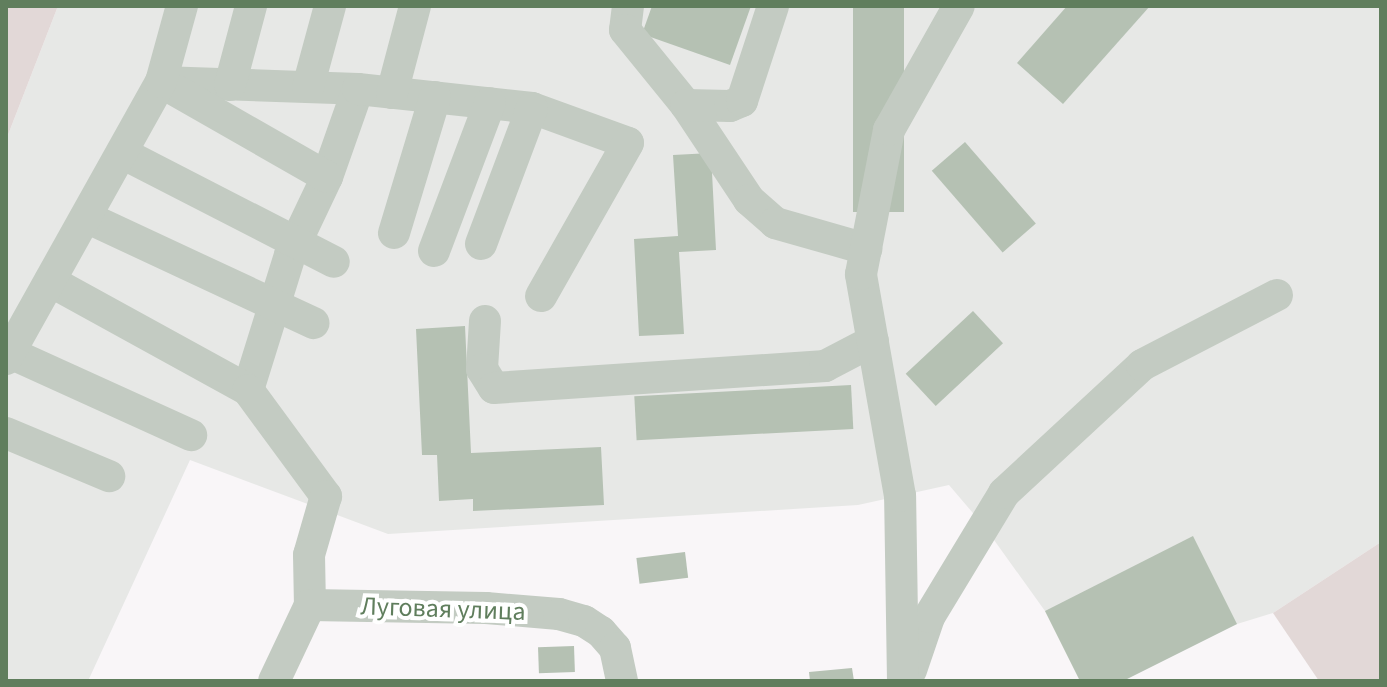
<!DOCTYPE html>
<html>
<head>
<meta charset="utf-8">
<style>
	body { margin:0 }
	#map { position:relative; width:1387px; height:687px; overflow:hidden; background:#f9f6f8; font-family:"Source Sans 3",sans-serif }
	div>[style] { position:absolute }
	.built>* { inset:0; background:#e7e8e6 }
	.green>* { inset:0; background:#e2d8d7 }
	.building>* { inset:0; background:#b5c1b3; transform-origin:0 0 }
	.minor>* { height:32px; margin:-16px; padding:0 16px; transform-origin:16px; border-radius:16px; background:#c3cbc2 }
	span { translate:-50% -50%; white-space:nowrap; text-align:center; line-height:1.15; -webkit-text-stroke:8px #fff; paint-order:stroke }
	.street-label { font-size:26px; color:#607e5d }
	.frame { position:absolute; inset:0; border:8px solid #607e5d; pointer-events:none }
</style>
</head>
<body>
<div id="map">
	<div class="built">
		<div style="clip-path:polygon(58px 6px,1381px 6px,1381px 542px,1273px 613px,1237px 624px,1123px 681px,1080px 681px,1045px 611px,984px 526px,949px 485px,858px 505px,388px 534px,190px 460px,88px 681px,6px 681px,6px 140px)"></div>
	</div>
	<div class="green">
		<div style="clip-path:polygon(6px 6px,58px 6px,6px 140px)"></div>
		<div style="clip-path:polygon(1381px 542px,1381px 681px,1319px 681px,1273px 613px)"></div>
	</div>
	<div class="building">
		<div style="clip-path:polygon(652px 6px,751px 6px,730px 65px,642px 34px)"></div>
		<div style="left:853px;top:6px;width:51px;height:206px"></div>
		<div style="clip-path:polygon(1067px 6px,1150px 6px,1063px 104px,1017px 63px)"></div>
		<div style="left:965px;top:142px;width:108px;height:44px;rotate:49deg"></div>
		<div style="clip-path:polygon(711px 153px,716px 250px,679px 252px,684px 334px,639px 336px,634px 239px,678px 236px,673px 155px)"></div>
		<div style="left:973px;top:311px;width:44px;height:92px;rotate:47deg"></div>
		<div style="clip-path:polygon(465px 326px,471px 453px,601px 447px,604px 505px,473px 511px,473px 499px,439px 501px,437px 455px,422px 455px,416px 329px)"></div>
		<div style="left:851px;top:385px;width:44px;height:217px;rotate:87deg"></div>
		<div style="clip-path:polygon(1193px 536px,1237px 624px,1123px 681px,1080px 681px,1045px 611px)"></div>
		<div style="left:685px;top:552px;width:26px;height:49px;rotate:83deg"></div>
		<div style="left:574px;top:646px;width:26px;height:36px;rotate:88deg"></div>
		<div style="clip-path:polygon(852px 668px,854px 681px,810px 681px,809px 672px)"></div>
	</div>
	<div class="minor">
		<div style="left:628px;top:6px;width:24px;rotate:97deg"></div>
		<div style="left:625px;top:30px;width:97px;rotate:50.9deg"></div>
		<div style="left:686px;top:105px;width:114px;rotate:56.4deg"></div>
		<div style="left:749px;top:200px;width:35px;rotate:41deg"></div>
		<div style="left:775px;top:223px;width:95px;rotate:15.9deg"></div>
		<div style="left:161px;top:82px;width:197px;rotate:2deg"></div>
		<div style="left:358px;top:89px;width:93px;rotate:109.4deg"></div>
		<div style="left:327px;top:177px;width:86px;rotate:115.4deg"></div>
		<div style="left:290px;top:255px;width:141px;rotate:107.3deg"></div>
		<div style="left:230px;top:85px;width:82px;rotate:-75.1deg"></div>
		<div style="left:168px;top:86px;width:183px;rotate:29.8deg"></div>
		<div style="left:308px;top:87px;width:84px;rotate:-74.8deg"></div>
		<div style="left:358px;top:89px;width:175px;rotate:6.2deg"></div>
		<div style="left:532px;top:108px;width:102px;rotate:20deg"></div>
		<div style="left:628px;top:143px;width:176px;rotate:119.6deg"></div>
		<div style="left:392px;top:93px;width:90px;rotate:-75.2deg"></div>
		<div style="left:686px;top:105px;width:44px;rotate:1.3deg"></div>
		<div style="left:730px;top:106px;width:13px;rotate:-23deg"></div>
		<div style="left:742px;top:101px;width:100px;rotate:-71.9deg"></div>
		<div style="left:122px;top:153px;width:238px;rotate:27.2deg"></div>
		<div style="left:86px;top:217px;width:251px;rotate:25deg"></div>
		<div style="left:394px;top:233px;width:142px;rotate:-73.2deg"></div>
		<div style="left:481px;top:244px;width:145px;rotate:-69.4deg"></div>
		<div style="left:434px;top:251px;width:158px;rotate:-69.3deg"></div>
		<div style="left:50px;top:281px;width:226px;rotate:28.8deg"></div>
		<div style="left:248px;top:390px;width:132px;rotate:53.7deg"></div>
		<div style="left:326px;top:496px;width:61px;rotate:106.1deg"></div>
		<div style="left:309px;top:555px;width:50px;rotate:88.9deg"></div>
		<div style="left:310px;top:605px;width:84px;rotate:115.3deg"></div>
		<div style="left:485px;top:321px;width:48px;rotate:93.6deg"></div>
		<div style="left:482px;top:369px;width:22px;rotate:58deg"></div>
		<div style="left:494px;top:388px;width:332px;rotate:-3.8deg"></div>
		<div style="left:825px;top:366px;width:54px;rotate:-27.5deg"></div>
		<div style="left:10px;top:353px;width:199px;rotate:24.4deg"></div>
		<div style="left:6px;top:359px;width:317px;rotate:-60.8deg"></div>
		<div style="left:161px;top:82px;width:79px;rotate:-74.6deg"></div>
		<div style="left:6px;top:433px;width:112px;rotate:22.7deg"></div>
		<div style="left:310px;top:605px;width:176px;rotate:1deg"></div>
		<div style="left:486px;top:608px;width:73px;rotate:4.7deg"></div>
		<div style="left:559px;top:614px;width:26px;rotate:16deg"></div>
		<div style="left:584px;top:621px;width:20px;rotate:33deg"></div>
		<div style="left:601px;top:632px;width:21px;rotate:49deg"></div>
		<div style="left:615px;top:648px;width:34px;rotate:78deg"></div>
		<div style="left:911px;top:670px;width:56px;rotate:-71.2deg"></div>
		<div style="left:929px;top:617px;width:145px;rotate:-58.8deg"></div>
		<div style="left:1004px;top:493px;width:188px;rotate:-42.8deg"></div>
		<div style="left:1142px;top:365px;width:152px;rotate:-27.4deg"></div>
		<div style="left:903px;top:681px;width:185px;rotate:-90.9deg"></div>
		<div style="left:900px;top:496px;width:225px;rotate:-100deg"></div>
		<div style="left:861px;top:274px;width:147px;rotate:-79deg"></div>
		<div style="left:889px;top:130px;width:142px;rotate:-60.6deg"></div>
	</div>
	<div class="street-label">
		<span style="left:443px;top:609px;rotate:2deg">Луговая улица</span>
	</div>
	<div class="frame"></div>
</div>
</body>
</html>
